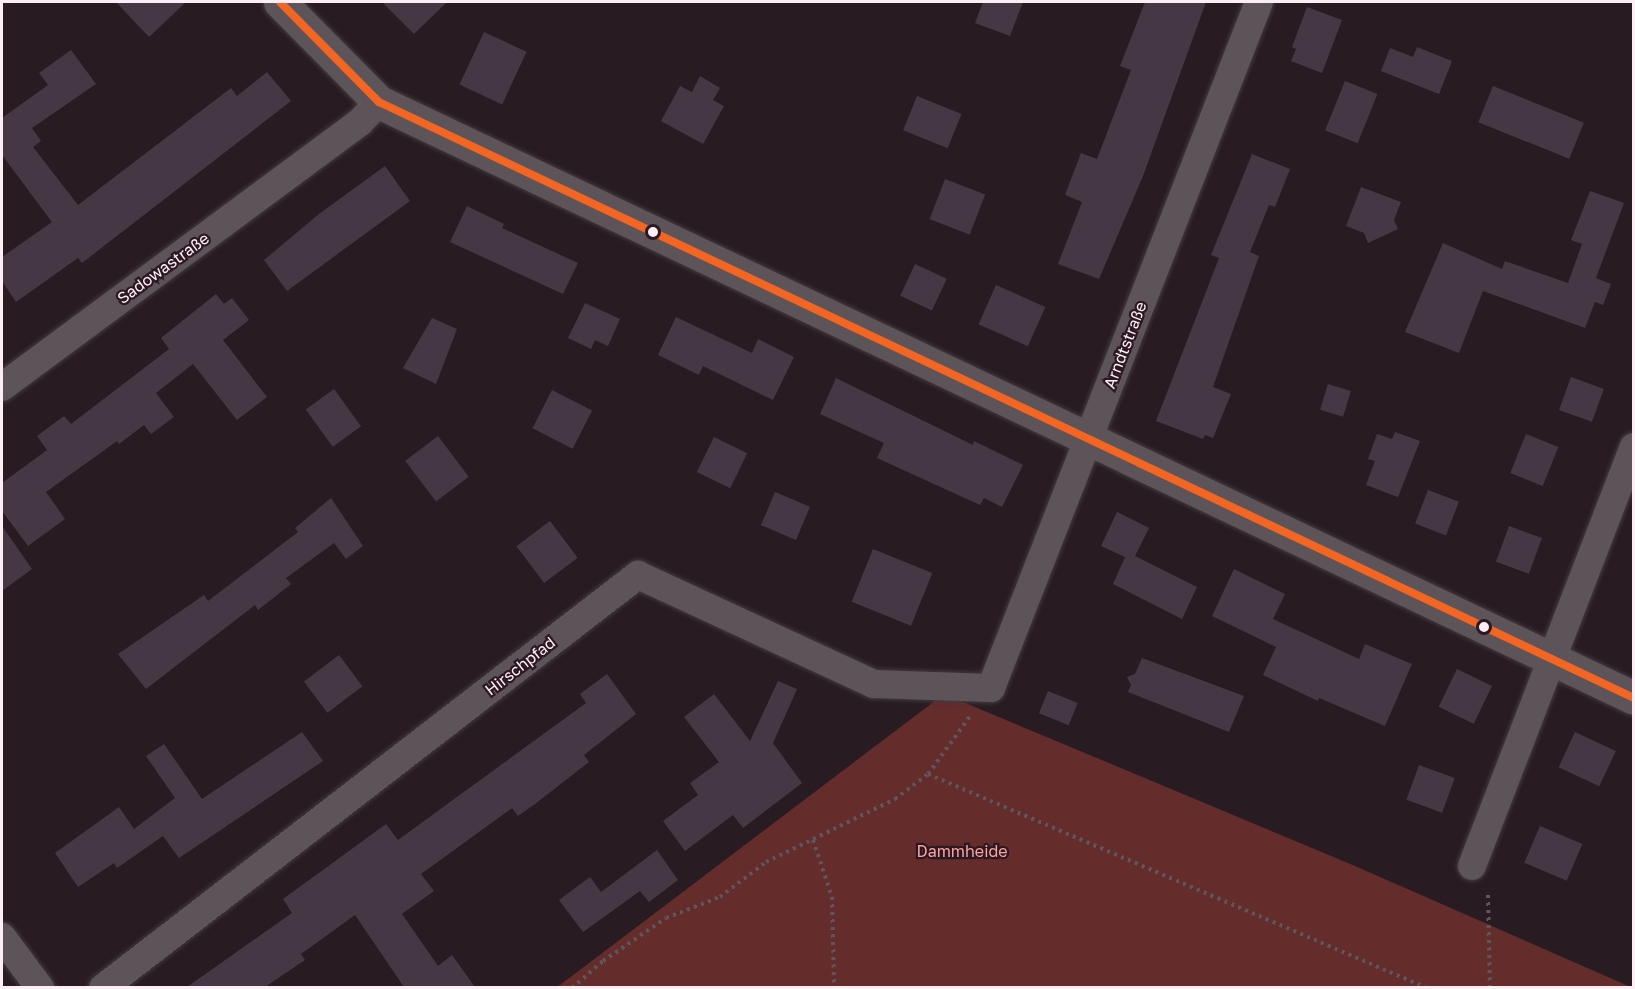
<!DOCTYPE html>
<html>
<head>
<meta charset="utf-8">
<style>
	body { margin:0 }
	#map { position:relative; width:1635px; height:989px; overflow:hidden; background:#281c22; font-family:"Golos Text",sans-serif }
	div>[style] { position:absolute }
	.green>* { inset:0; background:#652c2c }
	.building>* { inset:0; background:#463744; transform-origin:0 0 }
	.path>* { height:4px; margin-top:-2px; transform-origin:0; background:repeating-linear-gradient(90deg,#5e565a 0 3px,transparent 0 7.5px) }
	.roads { filter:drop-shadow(0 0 2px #43393e) drop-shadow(0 0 2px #43393e) }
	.minor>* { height:28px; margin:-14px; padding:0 14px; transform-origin:14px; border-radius:14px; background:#5d5459 }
	.tertiary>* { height:33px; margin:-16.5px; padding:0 16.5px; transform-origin:16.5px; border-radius:16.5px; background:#5d5459 }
	.bus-1>* { height:8px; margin:-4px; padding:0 4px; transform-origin:4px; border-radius:4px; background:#f26522 }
	.dots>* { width:16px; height:16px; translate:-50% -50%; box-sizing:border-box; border:3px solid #2c1823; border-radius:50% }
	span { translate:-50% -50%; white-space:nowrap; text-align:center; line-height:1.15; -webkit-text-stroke:4.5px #2c1823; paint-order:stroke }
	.street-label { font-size:16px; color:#fdeef6 }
	.park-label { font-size:16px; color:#fea4a0 }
	.frame { position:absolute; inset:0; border:3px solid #fdeef6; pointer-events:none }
</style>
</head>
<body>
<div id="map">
	<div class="green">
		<div style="clip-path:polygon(944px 694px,1355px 866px,1633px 988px,556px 988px)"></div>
	</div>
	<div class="building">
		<div style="clip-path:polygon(116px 2px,186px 2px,149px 37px)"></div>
		<div style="clip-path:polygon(382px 2px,447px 2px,414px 34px)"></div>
		<div style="clip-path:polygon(983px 2px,1023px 2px,1010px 36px,975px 23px)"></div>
		<div style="clip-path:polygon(1145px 2px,1206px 2px,1143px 176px,1099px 279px,1058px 264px,1082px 202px,1065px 195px,1081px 153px,1097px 159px,1131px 70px,1120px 66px)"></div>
		<div style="clip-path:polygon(1307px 7px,1342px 20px,1322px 73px,1291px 61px,1296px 49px,1292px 47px)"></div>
		<div style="left:484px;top:32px;width:47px;height:58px;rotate:25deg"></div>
		<div style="clip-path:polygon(1417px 47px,1452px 61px,1439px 94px,1381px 71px,1390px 48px,1413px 57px)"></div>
		<div style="clip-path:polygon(71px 50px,96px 84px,32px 128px,41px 141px,33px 147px,78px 205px,231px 88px,237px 96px,267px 72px,291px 101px,82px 263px,78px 258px,16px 302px,2px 281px,2px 257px,52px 222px,2px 155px,2px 118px,48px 85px,39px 73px)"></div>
		<div style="clip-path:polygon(700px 76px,720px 88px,713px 100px,724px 106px,703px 144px,661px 121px,680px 86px,692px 92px)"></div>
		<div style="left:1345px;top:81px;width:35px;height:53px;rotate:22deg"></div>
		<div style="left:1493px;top:86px;width:98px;height:39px;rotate:22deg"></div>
		<div style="left:917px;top:96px;width:48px;height:37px;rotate:22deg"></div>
		<div style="clip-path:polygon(1252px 154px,1290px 169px,1275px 207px,1269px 205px,1250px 252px,1259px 256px,1213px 387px,1231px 394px,1213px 438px,1205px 435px,1203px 439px,1156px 421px,1219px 258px,1211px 255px)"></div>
		<div style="clip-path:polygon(385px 166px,410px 201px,287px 291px,264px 260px,319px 214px)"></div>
		<div style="left:945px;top:179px;width:43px;height:43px;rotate:21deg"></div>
		<div style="clip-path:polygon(1361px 187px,1401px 202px,1394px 220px,1398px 229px,1368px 243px,1364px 233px,1346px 226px)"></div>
		<div style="clip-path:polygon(1590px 191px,1624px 203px,1596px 278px,1611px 284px,1603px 305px,1595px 302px,1585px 328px,1483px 291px,1459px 353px,1405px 332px,1443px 243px,1502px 269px,1505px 261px,1568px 283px,1582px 244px,1571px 240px)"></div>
		<div style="clip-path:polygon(467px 206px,504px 224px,502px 228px,578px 263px,563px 294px,450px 242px)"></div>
		<div style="left:915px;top:264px;width:35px;height:35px;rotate:25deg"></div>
		<div style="left:996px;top:285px;width:54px;height:43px;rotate:24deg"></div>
		<div style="clip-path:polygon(216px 294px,224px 304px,232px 298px,249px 320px,223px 340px,267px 397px,237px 420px,193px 364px,156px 393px,174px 417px,151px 434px,144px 425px,119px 444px,117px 441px,46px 492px,65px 519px,28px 546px,2px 511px,2px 483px,47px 450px,37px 436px,64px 416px,71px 424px,169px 349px,161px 338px)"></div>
		<div style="clip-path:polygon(585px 303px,620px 319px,608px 346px,595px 340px,591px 349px,568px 338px)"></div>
		<div style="clip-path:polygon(676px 317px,752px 353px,758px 339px,794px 357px,773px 400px,703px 366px,699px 375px,658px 355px)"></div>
		<div style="clip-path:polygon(432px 318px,457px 329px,436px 384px,403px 368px)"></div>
		<div style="left:1571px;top:377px;width:35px;height:35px;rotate:20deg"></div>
		<div style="clip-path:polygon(836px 378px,973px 445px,974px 441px,1023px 465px,1002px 507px,984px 498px,980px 505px,877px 458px,884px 443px,820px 414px)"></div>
		<div style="left:1328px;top:384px;width:24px;height:27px;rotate:17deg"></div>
		<div style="left:334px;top:389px;width:46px;height:35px;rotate:54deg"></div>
		<div style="left:552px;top:390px;width:45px;height:43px;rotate:27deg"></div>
		<div style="clip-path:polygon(1395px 432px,1420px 441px,1398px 497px,1366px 485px,1375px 461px,1368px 459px,1377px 434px,1392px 439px)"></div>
		<div style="left:1526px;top:434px;width:35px;height:42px;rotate:22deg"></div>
		<div style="left:438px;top:436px;width:51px;height:41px;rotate:53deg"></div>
		<div style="left:714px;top:437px;width:37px;height:39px;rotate:26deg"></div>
		<div style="left:1428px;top:490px;width:33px;height:36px;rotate:21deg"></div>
		<div style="left:775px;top:492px;width:38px;height:36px;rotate:23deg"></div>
		<div style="clip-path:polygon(331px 498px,363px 546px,346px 559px,334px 543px,286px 578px,291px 584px,258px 610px,255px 605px,146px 689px,118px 654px,204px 595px,208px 601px,298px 532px,295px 528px)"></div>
		<div style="clip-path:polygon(1117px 512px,1149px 528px,1135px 556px,1197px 587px,1182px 619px,1113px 584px,1125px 557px,1101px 546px)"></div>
		<div style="left:550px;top:521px;width:46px;height:42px;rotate:53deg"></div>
		<div style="clip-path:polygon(2px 526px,32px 569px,2px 591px)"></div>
		<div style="left:1509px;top:526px;width:35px;height:38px;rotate:20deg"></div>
		<div style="left:873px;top:549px;width:64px;height:57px;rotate:22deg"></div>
		<div style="clip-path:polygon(1234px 569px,1285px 594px,1273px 619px,1359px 659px,1365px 644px,1412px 664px,1385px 726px,1319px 698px,1318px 701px,1263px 675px,1276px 647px,1212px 616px)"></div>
		<div style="left:339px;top:655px;width:39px;height:44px;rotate:53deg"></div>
		<div style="clip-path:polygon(1142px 658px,1244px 696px,1229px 732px,1128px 692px,1131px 685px,1127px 677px,1135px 674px)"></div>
		<div style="left:1457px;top:669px;width:39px;height:42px;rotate:26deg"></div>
		<div style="clip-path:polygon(607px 674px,636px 714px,584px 755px,589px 762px,535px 804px,518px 816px,512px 808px,421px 874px,434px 891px,402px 914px,438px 966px,452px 955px,475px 987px,404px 987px,355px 915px,301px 954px,305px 960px,265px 987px,187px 987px,292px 913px,283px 899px,386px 824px,398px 840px,586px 703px,580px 694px)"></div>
		<div style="clip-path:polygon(778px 681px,797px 689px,773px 743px,802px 783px,743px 828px,733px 815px,685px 851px,663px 821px,698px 795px,690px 783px,719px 762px,684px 717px,714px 694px,750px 741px)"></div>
		<div style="left:1048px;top:691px;width:32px;height:24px;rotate:22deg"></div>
		<div style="clip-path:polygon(302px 732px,323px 761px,179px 858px,163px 836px,117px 868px,114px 863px,78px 887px,55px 853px,119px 807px,134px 829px,175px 798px,146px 756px,164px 744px,202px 799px)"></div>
		<div style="left:1575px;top:732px;width:45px;height:39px;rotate:25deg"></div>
		<div style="left:1419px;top:765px;width:38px;height:37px;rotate:20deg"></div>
		<div style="left:1540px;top:826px;width:46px;height:40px;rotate:23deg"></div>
		<div style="clip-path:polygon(657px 850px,678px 880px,649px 902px,640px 891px,583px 932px,559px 900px,590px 877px,601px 892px)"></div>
	</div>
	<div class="path">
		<div style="left:928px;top:774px;width:543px;rotate:23.21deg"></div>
		<div style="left:813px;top:840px;width:60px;rotate:71.6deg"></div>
		<div style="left:832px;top:897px;width:91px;rotate:88.7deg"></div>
		<div style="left:1488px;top:895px;width:93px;rotate:88.8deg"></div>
		<div style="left:572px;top:988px;width:41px;rotate:-41.1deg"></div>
		<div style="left:603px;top:961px;width:76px;rotate:-34.3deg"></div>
		<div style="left:666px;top:918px;width:58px;rotate:-21.3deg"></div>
		<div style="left:720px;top:897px;width:58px;rotate:-37.3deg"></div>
		<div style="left:766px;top:862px;width:144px;rotate:-26deg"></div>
		<div style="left:895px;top:799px;width:41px;rotate:-37.1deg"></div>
		<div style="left:928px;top:774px;width:73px;rotate:-53.9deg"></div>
	</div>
	<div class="roads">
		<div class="minor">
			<div style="left:2px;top:387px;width:445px;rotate:-36.5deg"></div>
			<div style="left:360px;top:122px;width:28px;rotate:-46deg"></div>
			<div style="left:1472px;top:866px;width:449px;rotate:-68.9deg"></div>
			<div style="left:2px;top:937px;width:64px;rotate:53.3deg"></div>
			<div style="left:103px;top:988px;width:676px;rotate:-37.67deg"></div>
			<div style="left:638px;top:575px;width:260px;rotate:24.8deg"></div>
			<div style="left:874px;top:684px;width:117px;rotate:2deg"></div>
			<div style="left:991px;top:688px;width:736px;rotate:-68.66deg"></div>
		</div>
		<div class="tertiary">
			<div style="left:280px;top:2px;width:141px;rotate:45.3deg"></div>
			<div style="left:379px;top:102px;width:1389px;rotate:25.4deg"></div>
		</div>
	</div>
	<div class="bus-1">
		<div style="left:280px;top:2px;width:141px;rotate:45.3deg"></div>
		<div style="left:379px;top:102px;width:1389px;rotate:25.4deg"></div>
	</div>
	<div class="dots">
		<div style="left:653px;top:232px;background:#fdeef6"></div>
		<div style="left:1484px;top:627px;background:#fdeef6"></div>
	</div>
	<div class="street-label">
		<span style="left:163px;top:268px;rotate:-36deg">Sadowastraße</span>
		<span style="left:1125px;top:345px;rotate:-69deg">Arndtstraße</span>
		<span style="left:520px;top:666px;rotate:-38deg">Hirschpfad</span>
	</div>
	<div class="park-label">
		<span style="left:962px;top:851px">Dammheide</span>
	</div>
	<div class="frame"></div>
</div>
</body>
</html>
